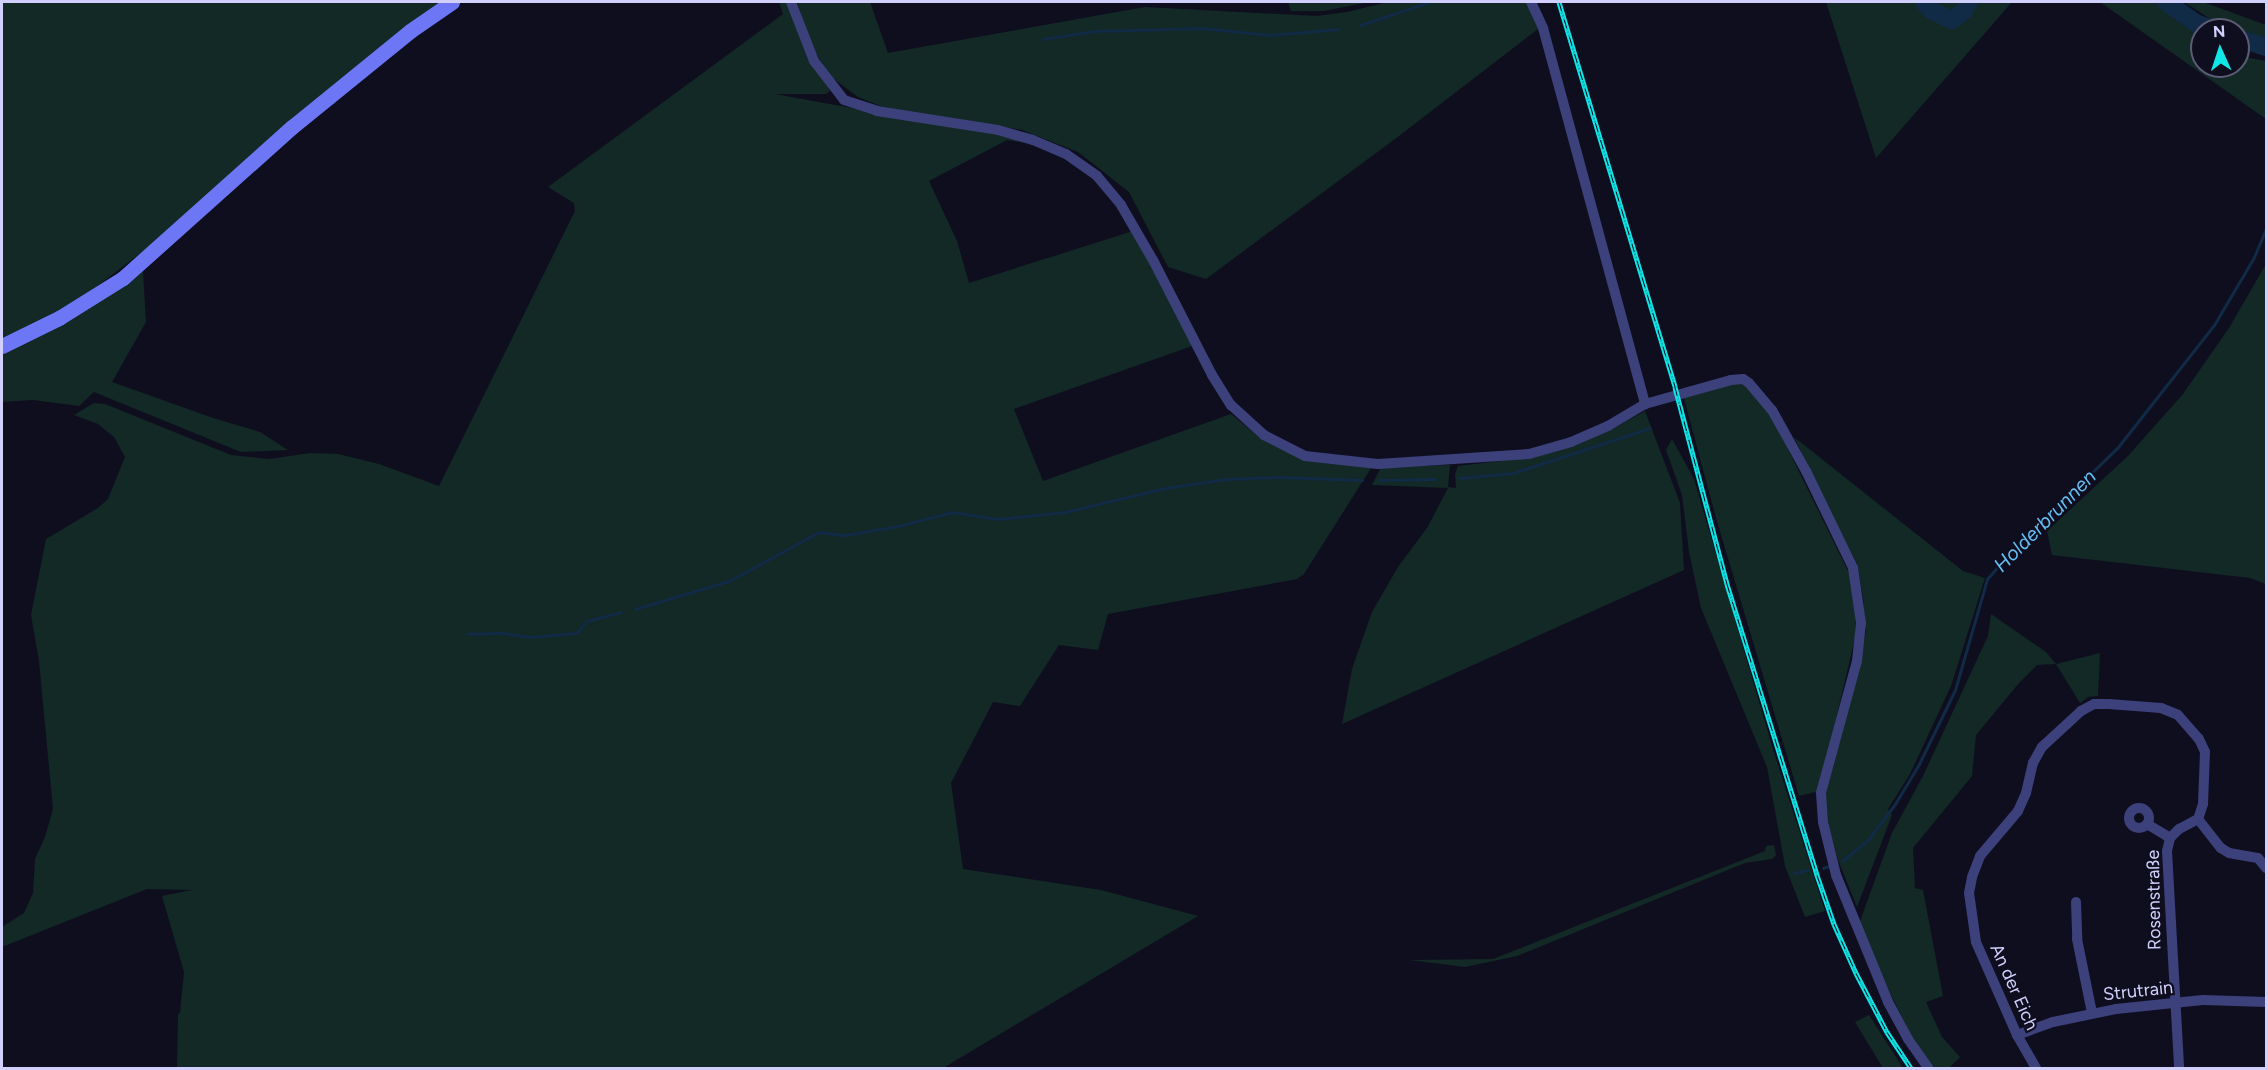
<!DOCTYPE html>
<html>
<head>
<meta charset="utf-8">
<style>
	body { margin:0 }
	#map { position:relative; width:2268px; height:1070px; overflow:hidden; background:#0f0e1f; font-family:Figtree,sans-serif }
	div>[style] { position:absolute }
	.green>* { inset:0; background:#122926 }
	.stream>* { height:3px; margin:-1.5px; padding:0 1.5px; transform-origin:1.5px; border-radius:1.5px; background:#112a45 }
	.river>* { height:18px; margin:-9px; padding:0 9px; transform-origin:9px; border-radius:9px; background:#112a45 }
	.minor>* { height:10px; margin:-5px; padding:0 5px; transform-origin:5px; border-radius:5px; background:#3c407b }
	.minor>.ring { margin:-5px; padding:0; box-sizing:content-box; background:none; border:10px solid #3c407b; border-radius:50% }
	.secondary>* { height:15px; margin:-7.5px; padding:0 7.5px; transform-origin:7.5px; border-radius:7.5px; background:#6d76f5 }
	.rail>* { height:5px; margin-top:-2.5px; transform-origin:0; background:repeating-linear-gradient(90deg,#0f0e1f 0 9px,#0fe6e8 0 18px); box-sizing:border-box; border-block:2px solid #0fe6e8 }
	span { translate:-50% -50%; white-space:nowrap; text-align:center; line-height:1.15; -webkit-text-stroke:4.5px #0f0e1f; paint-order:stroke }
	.street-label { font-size:18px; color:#d1d0fc }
	.water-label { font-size:20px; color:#65bff5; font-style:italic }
	.frame { position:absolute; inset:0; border:3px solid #d1d0fc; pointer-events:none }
	.north { position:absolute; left:2190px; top:18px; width:60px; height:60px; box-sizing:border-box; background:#0f0e1f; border:2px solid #5d5c77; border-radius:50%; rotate:357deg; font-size:16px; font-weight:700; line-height:24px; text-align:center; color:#d1d0fc }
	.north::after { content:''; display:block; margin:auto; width:21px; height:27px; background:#0fe6e8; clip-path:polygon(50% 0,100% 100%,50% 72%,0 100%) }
</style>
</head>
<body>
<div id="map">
	<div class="green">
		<div style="clip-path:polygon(2px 2px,442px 2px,150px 246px,75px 303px,2px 340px)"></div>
		<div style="clip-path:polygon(779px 2px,787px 2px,830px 91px,826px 94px,775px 94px,1011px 137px,1033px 144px,1007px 140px,929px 181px,957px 241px,969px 283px,1133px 231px,1192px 346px,1014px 409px,1043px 481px,1231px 414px,1263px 440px,1371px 468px,1304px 574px,1297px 579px,1108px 614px,1098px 650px,1059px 645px,1020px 706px,993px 702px,951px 783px,963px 869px,1101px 890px,1198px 916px,943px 1068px,177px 1068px,178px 1014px,180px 1013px,184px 972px,162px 896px,192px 890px,147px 889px,2px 947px,2px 927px,24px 913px,33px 893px,35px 859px,45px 837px,53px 809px,39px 661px,31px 615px,46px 539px,98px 508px,108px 499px,125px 457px,114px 437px,98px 424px,74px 415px,94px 403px,105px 404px,231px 455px,269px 459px,311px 453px,338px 454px,379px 464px,439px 486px,575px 211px,574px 203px,548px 187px,783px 14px)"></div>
		<div style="clip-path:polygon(797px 2px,870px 2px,888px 53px,1145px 7px,1317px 16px,1347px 12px,1388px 2px,1527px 2px,1538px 29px,1395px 139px,1206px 279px,1168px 267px,1129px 192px,1078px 152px,1022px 130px,883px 107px,858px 97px,830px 76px,812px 47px)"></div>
		<div style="clip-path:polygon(1288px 2px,1369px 2px,1324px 11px,1291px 11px)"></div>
		<div style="clip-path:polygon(1826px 2px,2012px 2px,1876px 158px)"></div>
		<div style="clip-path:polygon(2100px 2px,2160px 2px,2190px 29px,2202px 36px,2202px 66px,2238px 66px,2238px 56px,2266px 61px,2266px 119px)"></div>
		<div style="clip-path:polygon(2184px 2px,2203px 2px,2266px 25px,2266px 39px,2238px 32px,2238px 30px,2216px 27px,2209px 18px)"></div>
		<div style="clip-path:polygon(2266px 264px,2266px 584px,2250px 578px,2052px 555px,2047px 531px,2128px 456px,2183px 394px,2229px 328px)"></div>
		<div style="clip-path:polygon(140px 269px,143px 271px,146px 322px,112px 382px,213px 418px,260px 432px,288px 450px,241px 452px,94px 392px,79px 406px,33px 400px,2px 402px,2px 350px)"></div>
		<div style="clip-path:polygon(1737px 383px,1754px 389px,1775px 423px,1851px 577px,1856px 604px,1855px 638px,1819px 791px,1799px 796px,1716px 518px,1683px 395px)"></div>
		<div style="clip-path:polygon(1645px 411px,1680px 503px,1684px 570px,1342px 724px,1352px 669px,1372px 612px,1398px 567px,1427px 528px,1448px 488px,1372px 485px,1381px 467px,1450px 465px,1448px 487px,1456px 488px,1455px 474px,1458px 466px,1532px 457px,1609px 431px)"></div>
		<div style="clip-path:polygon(1794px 437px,1963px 571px,1985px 578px,1951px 686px,1910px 774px,1888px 809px,1892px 815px,1857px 907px,1838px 860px,1829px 828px,1825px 792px,1861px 660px,1866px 630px,1863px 597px,1857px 564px)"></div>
		<div style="clip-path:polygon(1672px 439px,1694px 479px,1772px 746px,1825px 911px,1805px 917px,1785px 866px,1767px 767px,1701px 608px,1689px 552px,1682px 495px,1666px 450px)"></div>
		<div style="clip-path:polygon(1991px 614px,2046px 652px,2056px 664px,2100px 653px,2098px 696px,2088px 697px,2080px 703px,2056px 664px,2037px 665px,2019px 683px,1976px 735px,1972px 776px,1913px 848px,1915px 888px,1923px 890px,1943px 996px,1926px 1002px,1942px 1037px,1960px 1057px,1949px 1068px,1934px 1068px,1910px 1033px,1869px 951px,1859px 924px,1892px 833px,1923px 776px,1988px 636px)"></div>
		<div style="clip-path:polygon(1774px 845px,1776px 855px,1772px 859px,1745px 863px,1517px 956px,1465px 967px,1409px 960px,1493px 959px,1765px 851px,1766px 846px)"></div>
		<div style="clip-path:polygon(1869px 1015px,1903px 1068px,1883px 1068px,1855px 1022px)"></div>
	</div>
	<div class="stream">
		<div style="left:1360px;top:25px;width:74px;rotate:-18.2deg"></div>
		<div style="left:1043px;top:39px;width:52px;rotate:-8.9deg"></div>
		<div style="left:1094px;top:31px;width:108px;rotate:-1.6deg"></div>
		<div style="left:1202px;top:28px;width:68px;rotate:5.9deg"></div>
		<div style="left:1270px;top:35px;width:69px;rotate:-5deg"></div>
		<div style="left:1459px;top:478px;width:54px;rotate:-5.3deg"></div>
		<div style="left:1513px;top:473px;width:144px;rotate:-18.2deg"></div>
		<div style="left:1379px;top:480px;width:57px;rotate:-1deg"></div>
		<div style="left:635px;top:609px;width:98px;rotate:-16.6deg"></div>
		<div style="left:729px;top:581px;width:102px;rotate:-28.6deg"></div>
		<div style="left:819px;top:532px;width:26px;rotate:7deg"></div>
		<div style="left:845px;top:535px;width:54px;rotate:-9.6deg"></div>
		<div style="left:898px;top:526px;width:56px;rotate:-14.5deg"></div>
		<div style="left:952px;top:512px;width:47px;rotate:8.7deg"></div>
		<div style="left:998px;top:519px;width:67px;rotate:-6deg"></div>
		<div style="left:1065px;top:512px;width:103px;rotate:-13.5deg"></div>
		<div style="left:1165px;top:488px;width:62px;rotate:-8.4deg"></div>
		<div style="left:1226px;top:479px;width:52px;rotate:-2.2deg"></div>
		<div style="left:1278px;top:477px;width:84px;rotate:2deg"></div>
		<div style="left:467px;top:634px;width:35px;rotate:-2deg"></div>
		<div style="left:502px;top:633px;width:28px;rotate:8deg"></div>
		<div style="left:530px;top:637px;width:46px;rotate:-5deg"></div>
		<div style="left:576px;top:633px;width:16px;rotate:-47deg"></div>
		<div style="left:587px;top:621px;width:35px;rotate:-15deg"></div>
		<div style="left:1842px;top:861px;width:32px;rotate:-39deg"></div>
		<div style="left:1867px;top:841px;width:46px;rotate:-52.9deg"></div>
		<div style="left:1895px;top:804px;width:47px;rotate:-59deg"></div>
		<div style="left:1919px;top:764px;width:82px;rotate:-64.1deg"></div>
		<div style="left:1955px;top:690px;width:116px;rotate:-73.9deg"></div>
		<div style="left:1987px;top:579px;width:44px;rotate:-48.7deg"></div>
		<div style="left:2016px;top:546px;width:142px;rotate:-44.1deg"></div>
		<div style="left:2118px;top:447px;width:155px;rotate:-51.8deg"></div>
		<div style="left:2214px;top:325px;width:79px;rotate:-59.5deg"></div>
		<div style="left:2254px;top:257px;width:30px;rotate:-67deg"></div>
		<div style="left:1823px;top:868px;width:6px;rotate:-18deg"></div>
		<div style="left:1794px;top:873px;width:14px;rotate:-12deg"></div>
	</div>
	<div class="river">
		<div style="left:1924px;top:2px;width:12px;rotate:48deg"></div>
		<div style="left:1932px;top:11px;width:22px;rotate:24deg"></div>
		<div style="left:1952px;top:20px;width:15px;rotate:-37deg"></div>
		<div style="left:1964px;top:11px;width:10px;rotate:-61deg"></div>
		<div style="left:2166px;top:2px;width:39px;rotate:35deg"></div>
		<div style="left:2198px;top:24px;width:18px;rotate:19deg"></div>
		<div style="left:2238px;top:38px;width:29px;rotate:18deg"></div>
	</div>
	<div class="minor">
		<div style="left:791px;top:2px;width:63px;rotate:68.7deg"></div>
		<div style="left:814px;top:61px;width:49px;rotate:52.4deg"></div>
		<div style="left:844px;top:100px;width:35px;rotate:18deg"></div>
		<div style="left:877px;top:111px;width:122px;rotate:8.9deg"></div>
		<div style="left:998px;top:130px;width:36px;rotate:16deg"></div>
		<div style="left:1033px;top:140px;width:36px;rotate:23deg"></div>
		<div style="left:1066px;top:154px;width:38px;rotate:35deg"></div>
		<div style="left:1097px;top:176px;width:38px;rotate:50deg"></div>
		<div style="left:1121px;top:205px;width:66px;rotate:59.9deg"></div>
		<div style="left:1154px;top:262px;width:127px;rotate:62.8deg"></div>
		<div style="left:1212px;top:375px;width:36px;rotate:58deg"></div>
		<div style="left:1231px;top:405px;width:45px;rotate:42.3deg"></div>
		<div style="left:1264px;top:435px;width:46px;rotate:27.1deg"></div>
		<div style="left:1305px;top:456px;width:73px;rotate:6.3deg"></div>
		<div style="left:1378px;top:464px;width:151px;rotate:-3.8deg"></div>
		<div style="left:1529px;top:454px;width:44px;rotate:-15.9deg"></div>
		<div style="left:1571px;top:442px;width:40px;rotate:-23.4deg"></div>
		<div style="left:1608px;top:426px;width:43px;rotate:-30.7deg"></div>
		<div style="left:1645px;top:404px;width:89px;rotate:-15.6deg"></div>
		<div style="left:1731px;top:380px;width:12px;rotate:-5deg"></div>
		<div style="left:1743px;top:379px;width:7px;rotate:34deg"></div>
		<div style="left:1749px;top:383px;width:35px;rotate:50deg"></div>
		<div style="left:1772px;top:410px;width:70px;rotate:60.9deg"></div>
		<div style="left:1806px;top:471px;width:108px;rotate:64.1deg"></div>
		<div style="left:1853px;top:568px;width:56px;rotate:81.7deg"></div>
		<div style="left:1861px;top:623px;width:38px;rotate:96deg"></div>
		<div style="left:1857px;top:661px;width:137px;rotate:105.3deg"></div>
		<div style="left:1821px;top:793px;width:29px;rotate:86deg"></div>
		<div style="left:1823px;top:822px;width:55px;rotate:76.2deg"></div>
		<div style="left:1836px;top:875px;width:137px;rotate:67.7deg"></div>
		<div style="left:1888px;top:1002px;width:42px;rotate:61.6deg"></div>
		<div style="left:1908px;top:1039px;width:35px;rotate:55deg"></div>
		<div style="left:1531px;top:2px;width:29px;rotate:65deg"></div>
		<div style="left:1543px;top:28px;width:390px;rotate:74.8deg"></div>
		<div class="ring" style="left:2129px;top:808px;width:10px;height:10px"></div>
		<div style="left:2198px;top:819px;width:37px;rotate:52deg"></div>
		<div style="left:2221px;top:848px;width:9px;rotate:32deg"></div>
		<div style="left:2229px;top:853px;width:29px;rotate:10deg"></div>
		<div style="left:2258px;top:858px;width:13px;rotate:51deg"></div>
		<div style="left:2147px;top:824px;width:27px;rotate:31deg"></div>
		<div style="left:2076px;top:902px;width:37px;rotate:88deg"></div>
		<div style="left:2077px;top:939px;width:76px;rotate:78.5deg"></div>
		<div style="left:2017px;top:1035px;width:38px;rotate:-20deg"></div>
		<div style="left:2053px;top:1022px;width:64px;rotate:-11.7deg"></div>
		<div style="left:2116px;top:1009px;width:87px;rotate:-5.9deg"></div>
		<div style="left:2203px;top:1000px;width:63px;rotate:1.8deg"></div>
		<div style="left:2036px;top:1068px;width:38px;rotate:-120deg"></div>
		<div style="left:2017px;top:1035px;width:102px;rotate:-113.8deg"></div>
		<div style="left:1976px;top:942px;width:49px;rotate:-98.1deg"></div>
		<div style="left:1969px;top:893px;width:16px;rotate:-79deg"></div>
		<div style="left:1972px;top:877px;width:22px;rotate:-69deg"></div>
		<div style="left:1980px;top:856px;width:59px;rotate:-49.8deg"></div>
		<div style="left:2018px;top:811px;width:20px;rotate:-66deg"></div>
		<div style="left:2026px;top:793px;width:31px;rotate:-77deg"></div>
		<div style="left:2033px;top:763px;width:18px;rotate:-61deg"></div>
		<div style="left:2042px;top:747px;width:53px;rotate:-42.7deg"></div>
		<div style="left:2081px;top:711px;width:15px;rotate:-28deg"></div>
		<div style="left:2094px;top:704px;width:15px"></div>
		<div style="left:2109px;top:704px;width:52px;rotate:4.4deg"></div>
		<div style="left:2161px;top:708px;width:18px;rotate:22deg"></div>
		<div style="left:2178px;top:715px;width:32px;rotate:49deg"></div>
		<div style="left:2199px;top:739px;width:14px;rotate:65deg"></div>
		<div style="left:2205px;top:752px;width:52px;rotate:92.2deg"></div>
		<div style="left:2203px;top:804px;width:16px;rotate:108deg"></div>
		<div style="left:2198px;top:819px;width:21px;rotate:152deg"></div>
		<div style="left:2179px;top:829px;width:13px;rotate:135deg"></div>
		<div style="left:2170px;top:838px;width:13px;rotate:103deg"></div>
		<div style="left:2167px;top:851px;width:217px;rotate:86.8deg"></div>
	</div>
	<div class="secondary">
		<div style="left:2px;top:346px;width:64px;rotate:-26.2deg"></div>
		<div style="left:59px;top:318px;width:75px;rotate:-32deg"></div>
		<div style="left:123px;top:278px;width:227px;rotate:-41.8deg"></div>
		<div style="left:292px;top:127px;width:152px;rotate:-39.1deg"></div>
		<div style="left:410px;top:31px;width:51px;rotate:-34.6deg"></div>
	</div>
	<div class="rail">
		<div style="left:1559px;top:2px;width:402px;rotate:73.2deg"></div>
		<div style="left:1675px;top:387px;width:204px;rotate:75.2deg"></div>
		<div style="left:1727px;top:584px;width:305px;rotate:72.8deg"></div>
		<div style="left:1817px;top:875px;width:52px;rotate:70.9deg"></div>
		<div style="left:1834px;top:924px;width:54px;rotate:65.8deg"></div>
		<div style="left:1856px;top:973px;width:67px;rotate:62.3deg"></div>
		<div style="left:1887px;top:1032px;width:43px;rotate:56.3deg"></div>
	</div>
	<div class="street-label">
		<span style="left:2154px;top:900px;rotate:-91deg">Rosenstraße</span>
		<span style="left:2014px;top:987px;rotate:66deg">An der Eich</span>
		<span style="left:2138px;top:991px;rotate:-6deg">Strutrain</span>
	</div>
	<div class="water-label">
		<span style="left:2045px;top:521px;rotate:-45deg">Holderbrunnen</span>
	</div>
	<div class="frame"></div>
	<div class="north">N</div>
</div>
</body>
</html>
